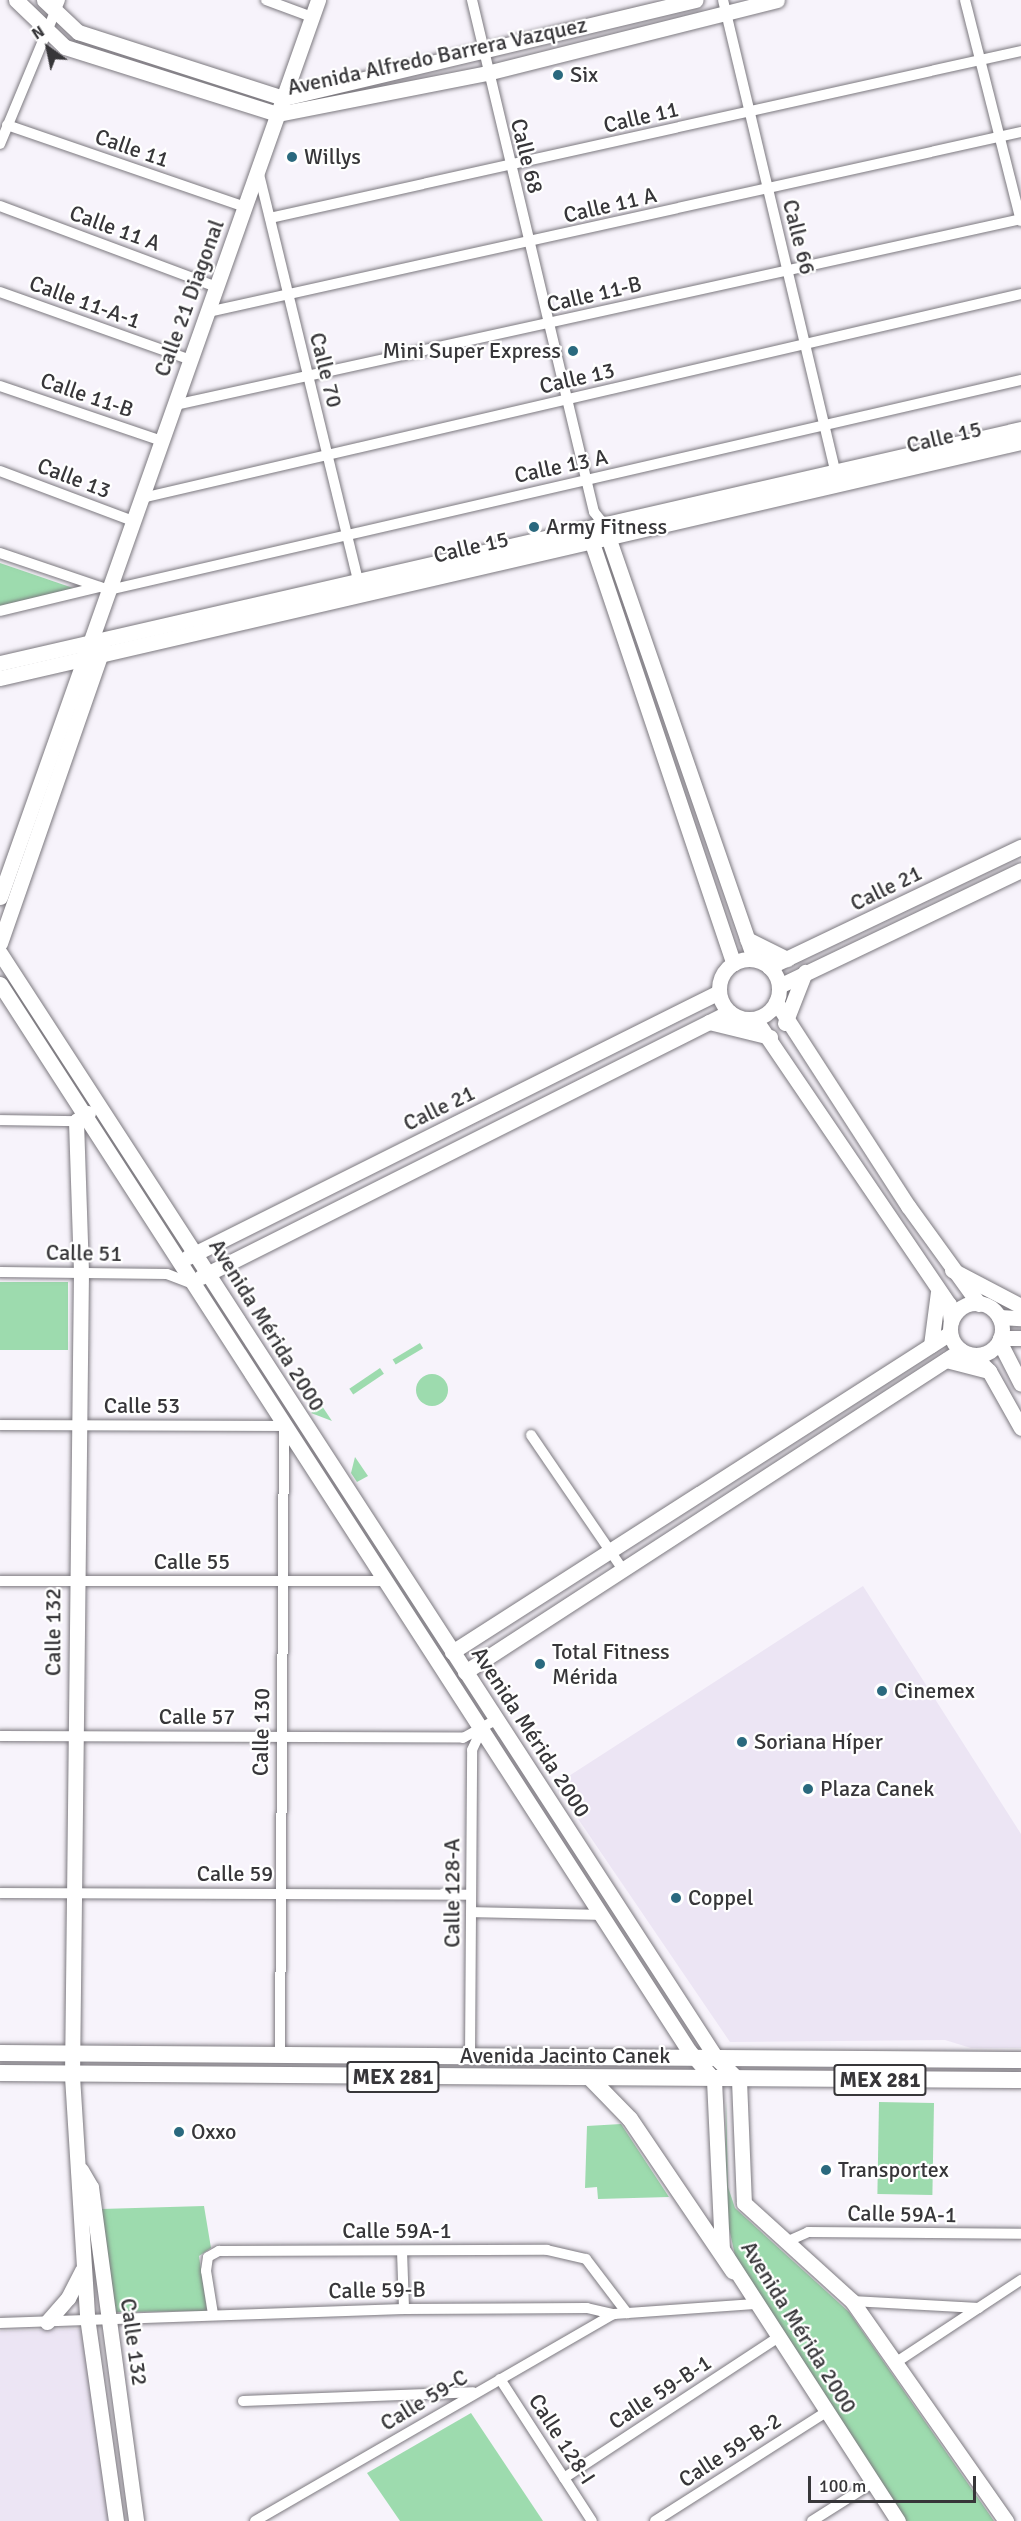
<!DOCTYPE html>
<html>
<head>
<meta charset="utf-8">
<style>
	body { margin:0 }
	#map { position:relative; width:1021px; height:2521px; overflow:hidden; background:#f7f3fb; font-family:Signika,sans-serif }
	div>[style] { position:absolute }
	.built>* { inset:0; background:#ece5f4 }
	.green>* { inset:0; background:#9ddbae; transform-origin:0 0 }
	.round { border-radius:50% }
	.roads { filter:drop-shadow(0 0 2px #7c797f) drop-shadow(0 0 2px #7c797f) }
	.street>* { height:10px; margin:-5px; padding:0 5px; transform-origin:5px; border-radius:5px; background:#fff }
	.secondary>* { height:15px; margin:-7.5px; padding:0 7.5px; transform-origin:7.5px; border-radius:7.5px; background:#fff }
	.secondary>.ring { margin:-7.5px; padding:0; box-sizing:content-box; background:none; border:15px solid #fff; border-radius:50% }
	.primary>* { height:16px; margin:-8px; padding:0 8px; transform-origin:8px; border-radius:8px; background:#fff }
	.dots>* { width:16px; height:16px; translate:-50% -50%; box-sizing:border-box; border:3px solid #fff; border-radius:50% }
	span { translate:-50% -50%; white-space:nowrap; text-align:center; line-height:1.15; -webkit-text-stroke:4.5px #fff; paint-order:stroke }
	.shield-label span { padding:2px 4px; background:#fff; border:2px solid; border-radius:4px; -webkit-text-stroke-width:0 }
	.shield-label { font-size:21px; color:#373639; font-weight:700 }
	.street-label { font-size:22px; color:#373639 }
	.poi-label { font-size:22px; color:#373639 }
	.left { translate:0 -50%; text-align:left }
	.right { translate:-100% -50%; text-align:right }
	.north { position:absolute; left:18px; top:18px; width:60px; height:60px; -webkit-text-stroke:4px #fff; paint-order:stroke; rotate:327deg; font-size:16px; font-weight:700; line-height:24px; text-align:center; color:#373639 }
	.north::after { content:''; display:block; margin:auto; width:21px; height:27px; background:#373639; clip-path:polygon(50% 0,100% 100%,50% 72%,0 100%) }
	.scale { position:absolute; left:808px; top:2476px; width:168px; height:27px; box-sizing:border-box; border:3px solid #373639; border-top:0; padding-left:8px; font-size:18px; line-height:21px; white-space:nowrap; color:#373639; -webkit-text-stroke:4px #fff; paint-order:stroke }
</style>
</head>
<body>
<div id="map">
	<div class="built">
		<div style="clip-path:polygon(863px 1586px,1021px 1834px,1021px 2048px,971px 2048px,945px 2040px,730px 2042px,555px 1785px)"></div>
		<div style="clip-path:polygon(84px 2329px,113px 2521px,0 2521px,0 2331px)"></div>
	</div>
	<div class="green">
		<div style="clip-path:polygon(0 563px,76px 589px,0 607px)"></div>
		<div style="left:0;top:1282px;width:68px;height:68px"></div>
		<div style="left:420px;top:1343px;width:6px;height:32px;rotate:59deg"></div>
		<div style="left:380px;top:1368px;width:7px;height:37px;rotate:56deg"></div>
		<div class="round" style="left:416px;top:1374px;width:32px;height:32px"></div>
		<div style="clip-path:polygon(322px 1406px,332px 1421px,311px 1413px)"></div>
		<div style="clip-path:polygon(355px 1457px,368px 1476px,357px 1482px,351px 1473px)"></div>
		<div style="clip-path:polygon(726px 2100px,728px 2187px,735px 2208px,849px 2312px,994px 2521px,906px 2521px,738px 2269px,725px 2210px)"></div>
		<div style="left:879px;top:2102px;width:55px;height:92px;rotate:1deg"></div>
		<div style="clip-path:polygon(621px 2124px,669px 2197px,598px 2199px,597px 2187px,585px 2188px,587px 2126px)"></div>
		<div style="clip-path:polygon(204px 2206px,211px 2248px,199px 2256px,207px 2311px,116px 2312px,101px 2209px)"></div>
		<div style="clip-path:polygon(471px 2413px,543px 2521px,400px 2521px,367px 2473px)"></div>
	</div>
	<div class="roads">
		<div class="street">
			<div style="left:266px;top:0;width:49px;rotate:20.3deg"></div>
			<div style="left:472px;top:0;width:526px;rotate:76.6deg"></div>
			<div style="left:594px;top:512px;width:13px;rotate:51deg"></div>
			<div style="left:723px;top:0;width:483px;rotate:76.6deg"></div>
			<div style="left:965px;top:0;width:228px;rotate:75.8deg"></div>
			<div style="left:7px;top:125px;width:252px;rotate:19deg"></div>
			<div style="left:0;top:144px;width:156px;rotate:-67.4deg"></div>
			<div style="left:258px;top:170px;width:421px;rotate:76.3deg"></div>
			<div style="left:0;top:206px;width:232px;rotate:20.5deg"></div>
			<div style="left:270px;top:218px;width:769px;rotate:-12.54deg"></div>
			<div style="left:0;top:292px;width:203px;rotate:19.6deg"></div>
			<div style="left:208px;top:312px;width:833px;rotate:-12.48deg"></div>
			<div style="left:0;top:386px;width:171px;rotate:18.8deg"></div>
			<div style="left:175px;top:405px;width:866px;rotate:-12.4deg"></div>
			<div style="left:0;top:471px;width:142px;rotate:20.6deg"></div>
			<div style="left:142px;top:498px;width:902px;rotate:-13.07deg"></div>
			<div style="left:0;top:553px;width:115px;rotate:18.7deg"></div>
			<div style="left:109px;top:590px;width:936px;rotate:-12.97deg"></div>
			<div style="left:0;top:611px;width:102px;rotate:-13.6deg"></div>
			<div style="left:0;top:1120px;width:76px;rotate:0.8deg"></div>
			<div style="left:0;top:1272px;width:167px;rotate:0.7deg"></div>
			<div style="left:167px;top:1274px;width:26px;rotate:21deg"></div>
			<div style="left:0;top:1425px;width:284px;rotate:0.2deg"></div>
			<div style="left:531px;top:1435px;width:163px;rotate:55.7deg"></div>
			<div style="left:0;top:1581px;width:384px"></div>
			<div style="left:0;top:1736px;width:463px;rotate:0.2deg"></div>
			<div style="left:463px;top:1738px;width:38px;rotate:-29deg"></div>
			<div style="left:0;top:1893px;width:471px;rotate:0.2deg"></div>
			<div style="left:471px;top:1912px;width:130px;rotate:1.3deg"></div>
			<div style="left:280px;top:2055px;width:629px;rotate:-89.64deg"></div>
			<div style="left:470px;top:2057px;width:307px;rotate:-89.6deg"></div>
			<div style="left:472px;top:1750px;width:21px;rotate:-65deg"></div>
			<div style="left:786px;top:2242px;width:24px;rotate:-24deg"></div>
			<div style="left:808px;top:2232px;width:213px;rotate:0.5deg"></div>
			<div style="left:402px;top:2251px;width:58px;rotate:88deg"></div>
			<div style="left:852px;top:2301px;width:127px;rotate:3.2deg"></div>
			<div style="left:213px;top:2314px;width:44px;rotate:-99.2deg"></div>
			<div style="left:206px;top:2271px;width:14px;rotate:-82deg"></div>
			<div style="left:208px;top:2257px;width:13px;rotate:-29deg"></div>
			<div style="left:219px;top:2251px;width:328px;rotate:-0.2deg"></div>
			<div style="left:547px;top:2250px;width:40px;rotate:13deg"></div>
			<div style="left:586px;top:2259px;width:68px;rotate:52.8deg"></div>
			<div style="left:0;top:2323px;width:404px;rotate:-2deg"></div>
			<div style="left:404px;top:2309px;width:183px;rotate:-0.3deg"></div>
			<div style="left:587px;top:2308px;width:28px;rotate:13deg"></div>
			<div style="left:614px;top:2314px;width:141px;rotate:-4.1deg"></div>
			<div style="left:895px;top:2363px;width:151px;rotate:-33.4deg"></div>
			<div style="left:500px;top:2379px;width:169px;rotate:57.1deg"></div>
			<div style="left:243px;top:2401px;width:230px;rotate:-2.2deg"></div>
			<div style="left:564px;top:2478px;width:255px;rotate:-33.3deg"></div>
			<div style="left:255px;top:2521px;width:414px;rotate:-30deg"></div>
			<div style="left:655px;top:2521px;width:203px;rotate:-32.5deg"></div>
			<div style="left:812px;top:2521px;width:71px;rotate:-32.3deg"></div>
		</div>
		<div class="secondary">
			<div style="left:16px;top:0;width:68px;rotate:43.8deg"></div>
			<div style="left:65px;top:47px;width:223px;rotate:17.5deg"></div>
			<div style="left:278px;top:114px;width:213px;rotate:-11.1deg"></div>
			<div style="left:487px;top:73px;width:299px;rotate:-14.1deg"></div>
			<div style="left:44px;top:0;width:47px;rotate:43.3deg"></div>
			<div style="left:78px;top:32px;width:216px;rotate:17.8deg"></div>
			<div style="left:284px;top:98px;width:423px;rotate:-13.4deg"></div>
			<div style="left:606px;top:531px;width:453px;rotate:70.9deg"></div>
			<div style="left:589px;top:534px;width:453px;rotate:71.4deg"></div>
			<div style="left:0;top:663px;width:1047px;rotate:-12.91deg"></div>
			<div style="left:0;top:678px;width:1048px;rotate:-13.02deg"></div>
			<div style="left:0;top:897px;width:952px;rotate:-70.48deg"></div>
			<div style="left:747px;top:939px;width:45px;rotate:26.6deg"></div>
			<div style="left:0;top:943px;width:312px;rotate:-70.8deg"></div>
			<div style="left:0;top:953px;width:1318px;rotate:57.05deg"></div>
			<div style="left:717px;top:2059px;width:30px;rotate:44deg"></div>
			<div style="left:739px;top:2080px;width:123px;rotate:87.7deg"></div>
			<div style="left:744px;top:2203px;width:146px;rotate:42.2deg"></div>
			<div style="left:852px;top:2301px;width:269px;rotate:55deg"></div>
			<div class="ring" style="left:719px;top:959px;width:45px;height:45px"></div>
			<div style="left:769px;top:967px;width:279px;rotate:-25.5deg"></div>
			<div style="left:0;top:984px;width:1270px;rotate:57.15deg"></div>
			<div style="left:689px;top:2051px;width:38px;rotate:49deg"></div>
			<div style="left:714px;top:2080px;width:169px;rotate:87.3deg"></div>
			<div style="left:722px;top:2249px;width:324px;rotate:57.1deg"></div>
			<div style="left:779px;top:986px;width:268px;rotate:-25.6deg"></div>
			<div style="left:776px;top:1002px;width:243px;rotate:57.1deg"></div>
			<div style="left:908px;top:1206px;width:121px;rotate:54.1deg"></div>
			<div style="left:755px;top:1019px;width:345px;rotate:55.8deg"></div>
			<div style="left:949px;top:1304px;width:18px;rotate:84deg"></div>
			<div style="left:709px;top:1022px;width:63px;rotate:13.8deg"></div>
			<div style="left:785px;top:1023px;width:55px;rotate:-68.6deg"></div>
			<div style="left:88px;top:1113px;width:14px;rotate:146deg"></div>
			<div style="left:76px;top:1121px;width:151px;rotate:88.1deg"></div>
			<div style="left:81px;top:1272px;width:804px;rotate:90.64deg"></div>
			<div style="left:72px;top:2076px;width:241px;rotate:86.4deg"></div>
			<div style="left:87px;top:2317px;width:206px;rotate:81.9deg"></div>
			<div style="left:188px;top:1257px;width:593px;rotate:-26.52deg"></div>
			<div style="left:952px;top:1270px;width:78px;rotate:27.6deg"></div>
			<div style="left:201px;top:1277px;width:591px;rotate:-26.65deg"></div>
			<div class="ring" style="left:950px;top:1303px;width:37px;height:37px"></div>
			<div style="left:999px;top:1317px;width:22px;rotate:3deg"></div>
			<div style="left:1000px;top:1338px;width:21px"></div>
			<div style="left:999px;top:1341px;width:48px;rotate:62.9deg"></div>
			<div style="left:931px;top:1345px;width:53px;rotate:-82.5deg"></div>
			<div style="left:973px;top:1355px;width:23px;rotate:45deg"></div>
			<div style="left:989px;top:1371px;width:65px;rotate:60.7deg"></div>
			<div style="left:946px;top:1360px;width:44px;rotate:14.3deg"></div>
			<div style="left:452px;top:1652px;width:591px;rotate:-32.64deg"></div>
			<div style="left:465px;top:1672px;width:591px;rotate:-32.99deg"></div>
			<div style="left:81px;top:2170px;width:20px;rotate:60deg"></div>
			<div style="left:91px;top:2187px;width:337px;rotate:82.3deg"></div>
			<div style="left:47px;top:2322px;width:32px;rotate:-49deg"></div>
			<div style="left:68px;top:2298px;width:31px;rotate:-63deg"></div>
		</div>
		<div class="primary">
			<div style="left:0;top:2053px;width:1021px;rotate:0.39deg"></div>
			<div style="left:0;top:2073px;width:1021px;rotate:0.39deg"></div>
			<div style="left:590px;top:2078px;width:57px;rotate:45.7deg"></div>
			<div style="left:630px;top:2119px;width:184px;rotate:55.9deg"></div>
		</div>
	</div>
	<div class="dots">
		<div style="left:558px;top:75px;background:#2a697e"></div>
		<div style="left:292px;top:157px;background:#2a697e"></div>
		<div style="left:573px;top:351px;background:#2a697e"></div>
		<div style="left:534px;top:527px;background:#2a697e"></div>
		<div style="left:540px;top:1664px;background:#2a697e"></div>
		<div style="left:882px;top:1691px;background:#2a697e"></div>
		<div style="left:742px;top:1742px;background:#2a697e"></div>
		<div style="left:808px;top:1789px;background:#2a697e"></div>
		<div style="left:676px;top:1898px;background:#2a697e"></div>
		<div style="left:179px;top:2132px;background:#2a697e"></div>
		<div style="left:826px;top:2170px;background:#2a697e"></div>
	</div>
	<div class="shield-label">
		<span style="left:393px;top:2077px">MEX 281</span>
		<span style="left:880px;top:2080px">MEX 281</span>
	</div>
	<div class="street-label">
		<span style="left:437px;top:56px;rotate:-12deg">Avenida Alfredo Barrera Vazquez</span>
		<span style="left:641px;top:117px;rotate:-13deg">Calle 11</span>
		<span style="left:132px;top:148px;rotate:19deg">Calle 11</span>
		<span style="left:527px;top:156px;rotate:76deg">Calle 68</span>
		<span style="left:610px;top:205px;rotate:-13deg">Calle 11 A</span>
		<span style="left:115px;top:228px;rotate:20deg">Calle 11 A</span>
		<span style="left:799px;top:237px;rotate:76deg">Calle 66</span>
		<span style="left:594px;top:294px;rotate:-13deg">Calle 11-B</span>
		<span style="left:189px;top:298px;rotate:-70deg">Calle 21 Diagonal</span>
		<span style="left:85px;top:302px;rotate:20deg">Calle 11-A-1</span>
		<span style="left:326px;top:370px;rotate:76deg">Calle 70</span>
		<span style="left:577px;top:378px;rotate:-13deg">Calle 13</span>
		<span style="left:87px;top:395px;rotate:19deg">Calle 11-B</span>
		<span style="left:944px;top:437px;rotate:-13deg">Calle 15</span>
		<span style="left:561px;top:466px;rotate:-12deg">Calle 13 A</span>
		<span style="left:74px;top:478px;rotate:21deg">Calle 13</span>
		<span style="left:471px;top:547px;rotate:-13deg">Calle 15</span>
		<span style="left:886px;top:888px;rotate:-26deg">Calle 21</span>
		<span style="left:439px;top:1108px;rotate:-26deg">Calle 21</span>
		<span style="left:84px;top:1253px;rotate:1deg">Calle 51</span>
		<span style="left:267px;top:1325px;rotate:58deg">Avenida Mérida 2000</span>
		<span style="left:142px;top:1406px">Calle 53</span>
		<span style="left:192px;top:1562px">Calle 55</span>
		<span style="left:53px;top:1632px;rotate:-90deg">Calle 132</span>
		<span style="left:197px;top:1717px">Calle 57</span>
		<span style="left:261px;top:1732px;rotate:-89deg">Calle 130</span>
		<span style="left:531px;top:1732px;rotate:57deg">Avenida Mérida 2000</span>
		<span style="left:235px;top:1874px">Calle 59</span>
		<span style="left:452px;top:1893px;rotate:-90deg">Calle 128-A</span>
		<span style="left:565px;top:2056px">Avenida Jacinto Canek</span>
		<span style="left:902px;top:2214px;rotate:1deg">Calle 59A-1</span>
		<span style="left:397px;top:2231px">Calle 59A-1</span>
		<span style="left:377px;top:2290px;rotate:-1deg">Calle 59-B</span>
		<span style="left:799px;top:2327px;rotate:58deg">Avenida Mérida 2000</span>
		<span style="left:134px;top:2342px;rotate:82deg">Calle 132</span>
		<span style="left:660px;top:2392px;rotate:-33deg">Calle 59-B-1</span>
		<span style="left:424px;top:2400px;rotate:-31deg">Calle 59-C</span>
		<span style="left:562px;top:2439px;rotate:57deg">Calle 128-I</span>
		<span style="left:730px;top:2450px;rotate:-33deg">Calle 59-B-2</span>
	</div>
	<div class="poi-label">
		<span class="left" style="left:570px;top:75px">Six</span>
		<span class="left" style="left:304px;top:157px">Willys</span>
		<span class="right" style="left:561px;top:351px">Mini Super Express</span>
		<span class="left" style="left:546px;top:527px">Army Fitness</span>
		<span class="left" style="left:552px;top:1664px">Total Fitness<br>Mérida</span>
		<span class="left" style="left:894px;top:1691px">Cinemex</span>
		<span class="left" style="left:754px;top:1742px">Soriana Híper</span>
		<span class="left" style="left:820px;top:1789px">Plaza Canek</span>
		<span class="left" style="left:688px;top:1898px">Coppel</span>
		<span class="left" style="left:191px;top:2132px">Oxxo</span>
		<span class="left" style="left:838px;top:2170px">Transportex</span>
	</div>
	<div class="north">N</div>
	<div class="scale">100 m</div>
</div>
</body>
</html>
